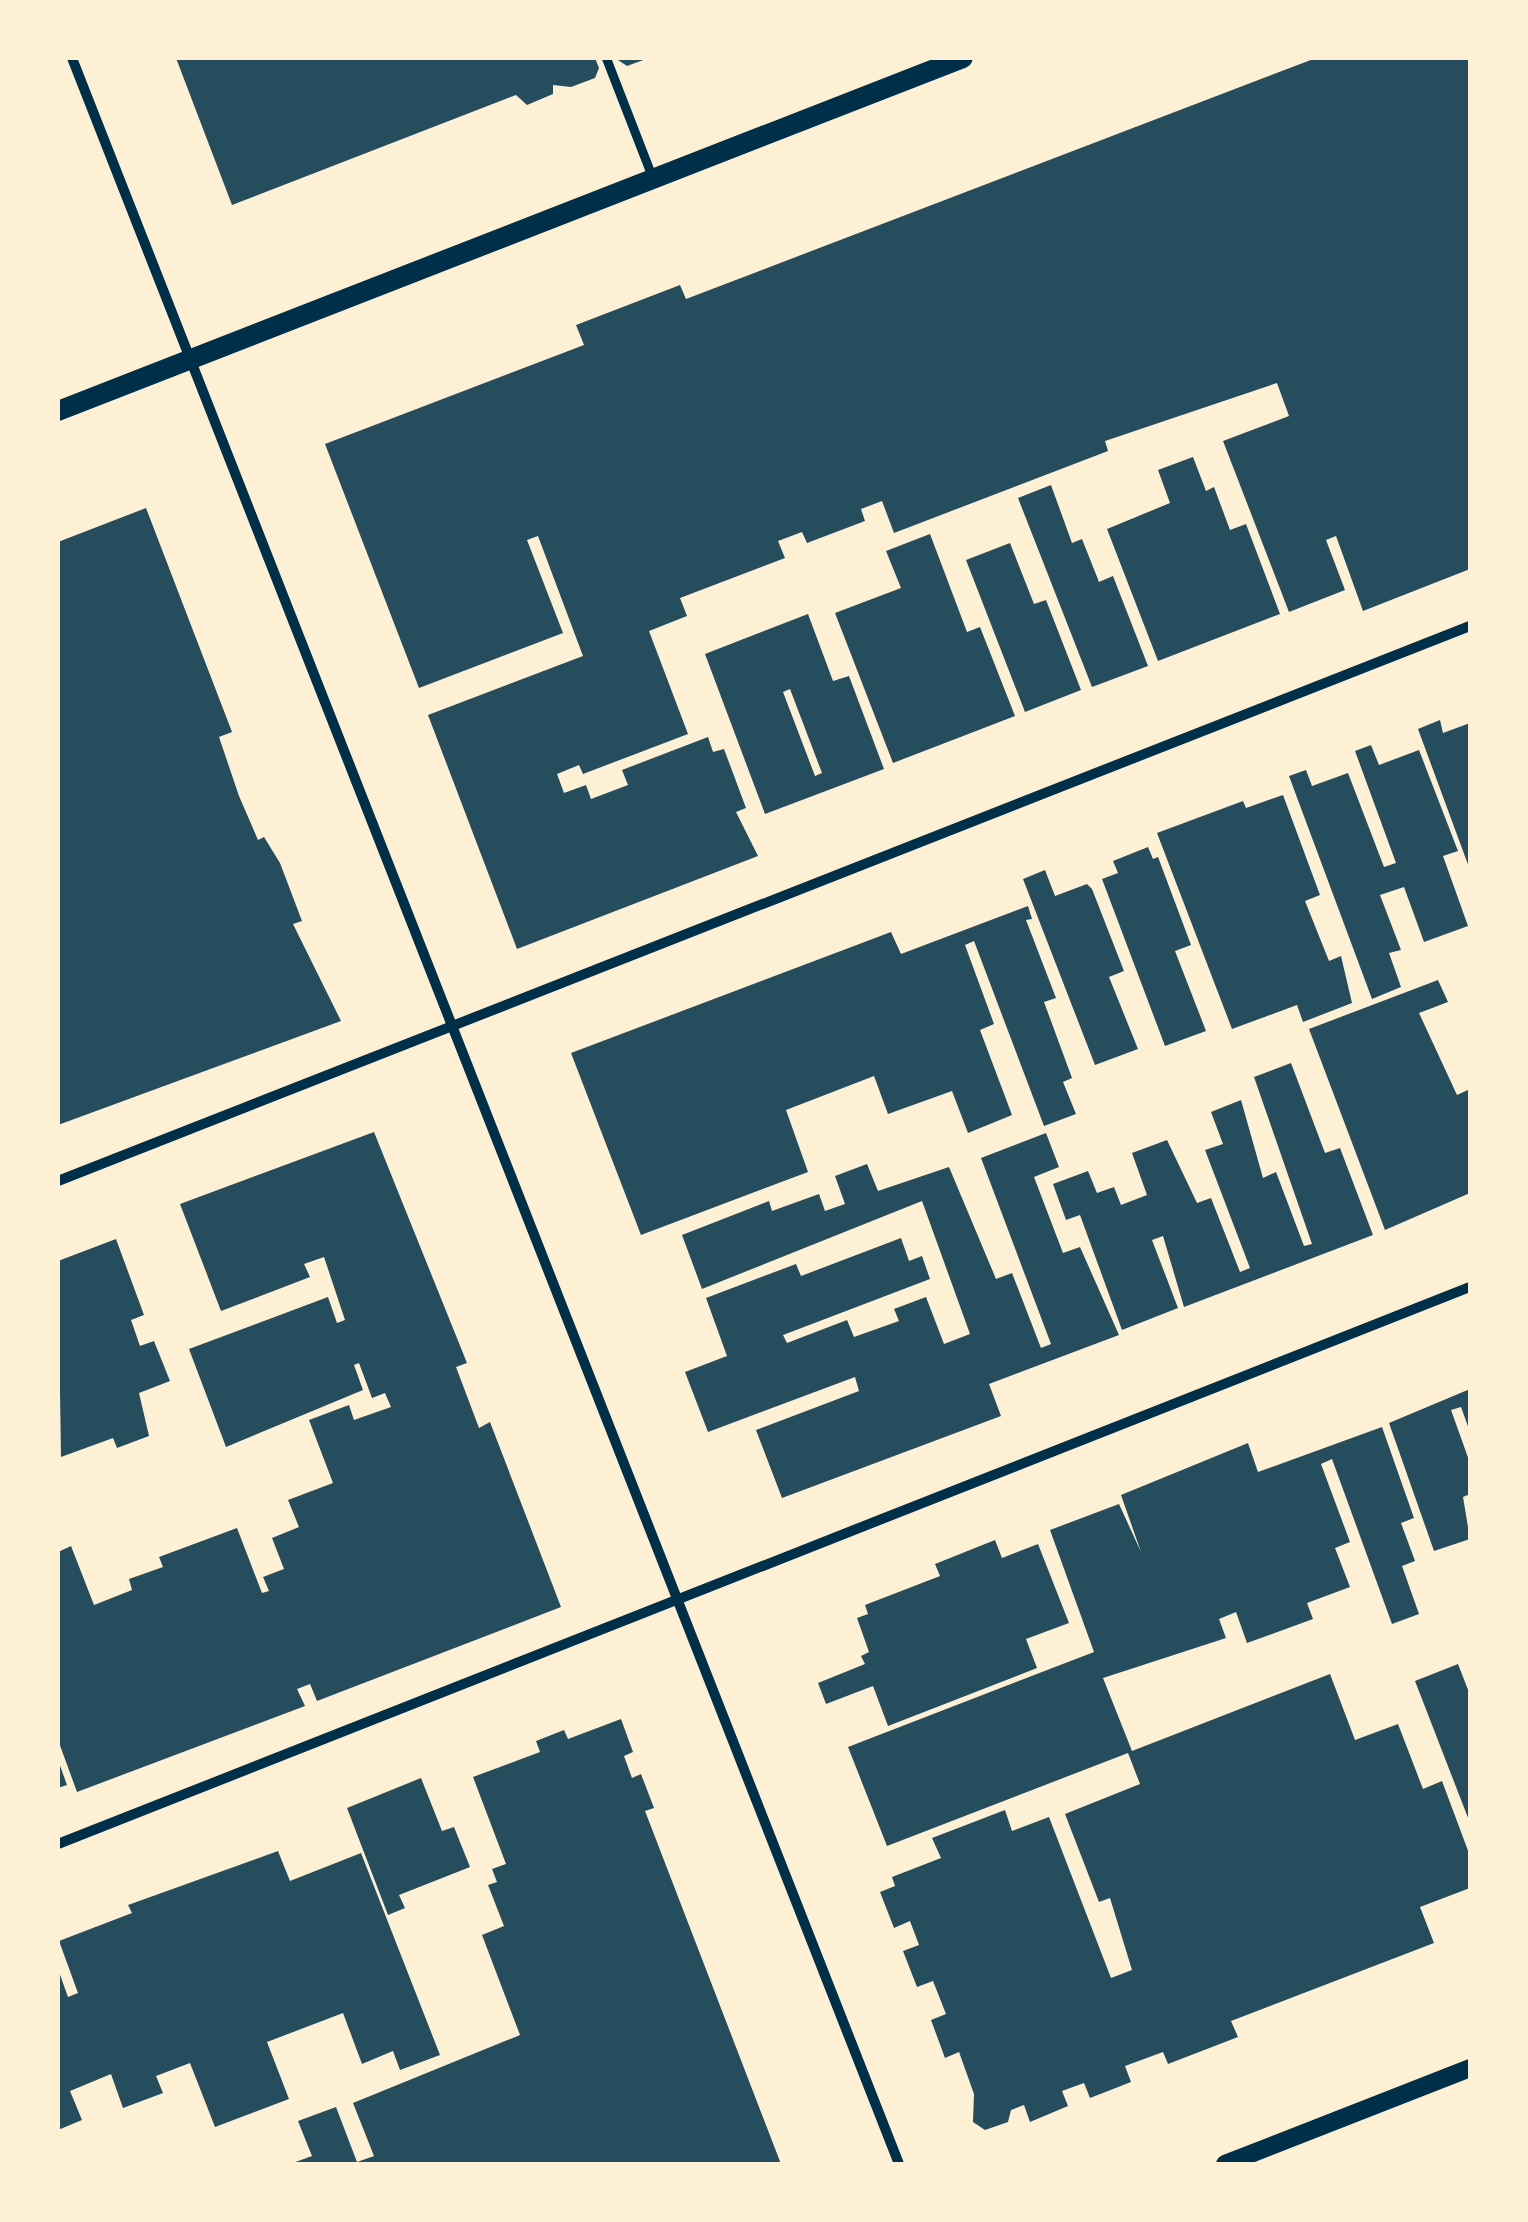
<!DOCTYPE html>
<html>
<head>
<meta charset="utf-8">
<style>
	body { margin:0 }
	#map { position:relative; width:1528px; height:2222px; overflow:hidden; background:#fdf0d5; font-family:Montserrat,sans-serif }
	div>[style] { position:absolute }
	.building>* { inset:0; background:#264d5e }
	.pedestrian>* { height:9px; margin:-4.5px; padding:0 4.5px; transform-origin:4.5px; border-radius:4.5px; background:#003049 }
	.minor>* { height:10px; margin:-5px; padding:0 5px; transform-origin:5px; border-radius:5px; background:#003049 }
	.tertiary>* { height:18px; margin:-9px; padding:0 9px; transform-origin:9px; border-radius:9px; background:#003049 }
	.secondary>* { height:20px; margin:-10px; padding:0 10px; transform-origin:10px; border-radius:10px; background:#003049 }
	span { translate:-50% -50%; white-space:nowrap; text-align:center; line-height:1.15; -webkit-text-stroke:8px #fdf0d5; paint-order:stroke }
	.frame { position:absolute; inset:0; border:60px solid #fdf0d5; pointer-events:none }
</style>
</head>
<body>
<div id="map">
	<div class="building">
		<div style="clip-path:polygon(176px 58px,595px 58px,599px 68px,595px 78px,571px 87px,553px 85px,553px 94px,527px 105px,516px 95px,232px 205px)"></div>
		<div style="clip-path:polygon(615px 58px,649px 58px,627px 66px)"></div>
		<div style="clip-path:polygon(1316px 58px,1470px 58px,1470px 569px,1363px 611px,1336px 536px,1326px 540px,1345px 590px,1289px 612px,1223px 441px,1289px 416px,1277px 383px,1105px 441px,1108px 451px,894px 533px,882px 501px,861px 509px,865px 521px,807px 543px,802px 532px,778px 541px,785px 558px,680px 598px,687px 616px,649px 631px,688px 734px,583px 774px,579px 765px,557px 774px,564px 793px,586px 785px,591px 799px,628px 785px,622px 770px,708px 737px,713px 752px,724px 749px,746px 808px,736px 812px,758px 856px,517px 949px,428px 715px,583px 656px,538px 536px,527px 540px,563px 633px,419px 688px,325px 444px,584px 345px,576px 325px,680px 285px,686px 299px)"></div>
		<div style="clip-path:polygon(1193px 457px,1206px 491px,1214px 487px,1230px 530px,1246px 524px,1280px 614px,1158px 661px,1107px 529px,1170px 503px,1158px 470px)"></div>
		<div style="clip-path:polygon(1051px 485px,1072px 543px,1082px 539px,1099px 582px,1113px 576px,1148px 666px,1092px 687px,1018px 498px)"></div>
		<div style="clip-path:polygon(146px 508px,232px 732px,219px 737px,239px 796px,258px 840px,264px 837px,280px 863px,302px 921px,293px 924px,341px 1021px,58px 1125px,58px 542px)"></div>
		<div style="clip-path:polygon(930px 534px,967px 632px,980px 627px,1015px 716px,893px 763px,835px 613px,901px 588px,886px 551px)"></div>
		<div style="clip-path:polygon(1010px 543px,1034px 604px,1046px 600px,1081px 690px,1025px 712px,966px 560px)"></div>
		<div style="clip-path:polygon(evenodd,808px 614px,833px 681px,849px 676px,884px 769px,765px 814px,705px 654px,808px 614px,790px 689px,822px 773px,815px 776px,783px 692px,790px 689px)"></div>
		<div style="clip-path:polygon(1440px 720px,1443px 733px,1470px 723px,1470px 870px,1418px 729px)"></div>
		<div style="clip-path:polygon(1371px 745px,1379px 765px,1419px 750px,1458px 851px,1443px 856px,1468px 926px,1424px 942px,1404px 887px,1380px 895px,1401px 950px,1389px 953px,1401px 987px,1372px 999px,1289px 776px,1306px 770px,1312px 786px,1348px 773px,1384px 867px,1396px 863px,1355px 751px)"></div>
		<div style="clip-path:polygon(1283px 795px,1320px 895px,1305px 901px,1329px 961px,1341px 956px,1352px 1003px,1303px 1022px,1297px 1005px,1232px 1029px,1157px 833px,1243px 801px,1246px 808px)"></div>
		<div style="clip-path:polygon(1148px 847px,1153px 859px,1158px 857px,1191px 945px,1175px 951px,1206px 1031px,1165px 1046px,1102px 879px,1118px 873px,1113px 861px)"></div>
		<div style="clip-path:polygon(1045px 870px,1055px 896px,1087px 884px,1092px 889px,1124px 971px,1109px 977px,1138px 1049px,1095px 1065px,1023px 879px)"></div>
		<div style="clip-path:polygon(1028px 906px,1032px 919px,1026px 920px,1056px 998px,1044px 1002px,1072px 1078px,1063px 1082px,1076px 1114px,1044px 1126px,974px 941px,965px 945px,994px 1024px,980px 1030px,1012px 1115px,968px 1133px,952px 1091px,888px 1114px,874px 1076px,786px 1110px,808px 1172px,641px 1235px,571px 1053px,891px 932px,901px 954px)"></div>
		<div style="clip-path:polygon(1438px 980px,1448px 1002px,1419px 1013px,1457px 1095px,1470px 1089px,1470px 1193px,1385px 1230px,1309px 1029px)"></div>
		<div style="clip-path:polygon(1291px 1063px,1325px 1153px,1340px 1148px,1373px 1235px,1184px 1307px,1163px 1236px,1152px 1240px,1178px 1308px,1122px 1330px,1080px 1215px,1066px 1220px,1053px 1184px,1088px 1171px,1097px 1193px,1114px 1187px,1121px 1205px,1147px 1195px,1132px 1153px,1167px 1140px,1197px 1203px,1211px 1198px,1240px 1272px,1250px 1268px,1205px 1150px,1223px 1144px,1211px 1112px,1241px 1100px,1263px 1178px,1276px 1172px,1304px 1246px,1312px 1244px,1254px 1077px)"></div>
		<div style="clip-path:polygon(374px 1132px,467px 1363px,456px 1367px,479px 1428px,490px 1422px,561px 1607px,317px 1701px,310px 1684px,297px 1689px,305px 1706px,77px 1792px,58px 1740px,58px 1552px,71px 1546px,94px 1605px,132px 1590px,129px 1579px,163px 1567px,159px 1557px,237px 1528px,262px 1593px,269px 1591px,263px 1577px,284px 1569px,272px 1538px,299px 1527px,288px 1500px,333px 1483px,309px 1420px,349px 1405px,354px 1420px,391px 1407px,385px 1393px,372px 1398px,359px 1363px,354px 1365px,363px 1390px,226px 1447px,189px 1349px,328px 1297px,337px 1323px,345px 1320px,324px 1257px,304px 1264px,310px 1277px,221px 1311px,180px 1204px)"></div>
		<div style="clip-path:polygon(1046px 1133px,1059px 1167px,1034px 1177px,1063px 1253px,1080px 1247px,1119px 1335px,989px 1384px,1001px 1416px,782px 1498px,756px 1430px,859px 1391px,855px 1377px,708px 1432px,685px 1372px,727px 1356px,706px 1298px,796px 1264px,801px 1276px,901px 1238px,909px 1261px,922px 1256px,930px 1279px,783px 1335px,787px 1343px,847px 1320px,854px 1337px,899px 1321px,894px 1309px,926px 1297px,944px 1344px,970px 1334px,922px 1201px,702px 1289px,682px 1235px,769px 1201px,772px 1211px,819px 1194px,825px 1211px,845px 1204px,835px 1176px,867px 1164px,878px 1191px,949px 1167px,996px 1279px,1012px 1273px,1041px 1348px,1051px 1344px,981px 1158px)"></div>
		<div style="clip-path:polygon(116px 1239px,144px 1315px,131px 1320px,140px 1346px,154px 1341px,170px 1381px,139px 1393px,149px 1436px,117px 1448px,113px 1438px,61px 1457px,58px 1261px)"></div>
		<div style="clip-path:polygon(1470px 1389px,1470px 1432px,1461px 1407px,1451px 1410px,1470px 1463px,1470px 1494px,1463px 1497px,1470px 1539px,1434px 1551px,1389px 1423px)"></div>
		<div style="clip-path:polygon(1382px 1427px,1414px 1518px,1401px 1523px,1415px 1561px,1402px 1566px,1419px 1614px,1392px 1624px,1332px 1459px,1321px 1464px,1350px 1542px,1335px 1548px,1350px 1587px,1307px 1603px,1313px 1619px,1247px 1643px,1236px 1612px,1219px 1619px,1226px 1638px,1103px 1678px,1132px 1751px,1330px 1674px,1355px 1740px,1398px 1724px,1423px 1789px,1442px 1781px,1470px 1856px,1470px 1888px,1420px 1907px,1434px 1943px,1231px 2021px,1238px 2037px,1168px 2064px,1163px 2052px,1125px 2066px,1131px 2082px,1090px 2098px,1084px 2083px,1062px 2091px,1068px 2106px,1030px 2122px,1024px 2105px,1011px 2110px,1008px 2122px,985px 2130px,973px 2122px,974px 2094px,959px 2052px,945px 2058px,931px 2020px,946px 2014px,933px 1981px,917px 1987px,903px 1951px,919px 1945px,910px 1921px,894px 1928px,880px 1892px,895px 1886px,892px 1877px,941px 1858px,932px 1838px,1005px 1810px,1012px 1831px,1049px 1817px,1111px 1978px,1132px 1970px,1110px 1898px,1099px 1902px,1065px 1814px,1140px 1784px,1128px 1753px,887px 1846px,848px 1747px,1094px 1652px,1050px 1530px,1119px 1504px,1141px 1552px,1121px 1495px,1248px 1443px,1258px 1472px)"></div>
		<div style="clip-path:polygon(995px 1540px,1002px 1558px,1038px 1544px,1069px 1623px,1026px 1639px,1037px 1668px,888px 1726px,873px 1686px,826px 1704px,818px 1683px,865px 1664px,861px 1656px,869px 1652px,857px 1618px,868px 1614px,865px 1605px,940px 1576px,935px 1564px)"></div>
		<div style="clip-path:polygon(1458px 1664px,1470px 1695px,1470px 1823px,1415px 1681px)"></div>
		<div style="clip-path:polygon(621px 1719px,633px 1752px,624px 1756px,632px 1778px,641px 1774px,654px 1808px,645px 1811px,781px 2164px,290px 2164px,312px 2156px,298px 2121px,336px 2107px,357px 2162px,374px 2156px,353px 2103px,520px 2035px,482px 1935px,504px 1926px,488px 1885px,497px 1882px,492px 1869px,506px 1864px,473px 1777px,540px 1752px,536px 1741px,564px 1730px,568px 1739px)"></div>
		<div style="clip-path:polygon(58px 1760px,67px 1785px,58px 1788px)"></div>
		<div style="clip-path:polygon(421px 1778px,442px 1831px,454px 1827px,470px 1867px,399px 1895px,405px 1908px,388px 1915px,347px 1808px)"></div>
		<div style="clip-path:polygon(278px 1851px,290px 1881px,361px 1853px,440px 2055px,400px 2070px,393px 2051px,362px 2064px,343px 2013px,267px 2042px,289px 2099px,215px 2127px,190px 2063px,156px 2076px,163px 2093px,123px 2108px,111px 2074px,70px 2091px,82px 2120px,58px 2130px,58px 1969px,68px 1997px,78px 1993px,59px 1941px,132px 1913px,128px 1905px)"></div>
	</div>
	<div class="pedestrian">
		<div style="left:606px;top:58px;width:130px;rotate:68.8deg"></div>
	</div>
	<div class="minor">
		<div style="left:72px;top:58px;width:2263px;rotate:68.56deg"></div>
		<div style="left:58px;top:1181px;width:1517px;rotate:-21.46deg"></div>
		<div style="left:58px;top:1844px;width:1518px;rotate:-21.53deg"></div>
	</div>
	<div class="tertiary">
		<div style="left:1225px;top:2164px;width:263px;rotate:-21.4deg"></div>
	</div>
	<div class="secondary">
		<div style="left:58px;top:411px;width:971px;rotate:-21.31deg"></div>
	</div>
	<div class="frame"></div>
</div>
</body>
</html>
